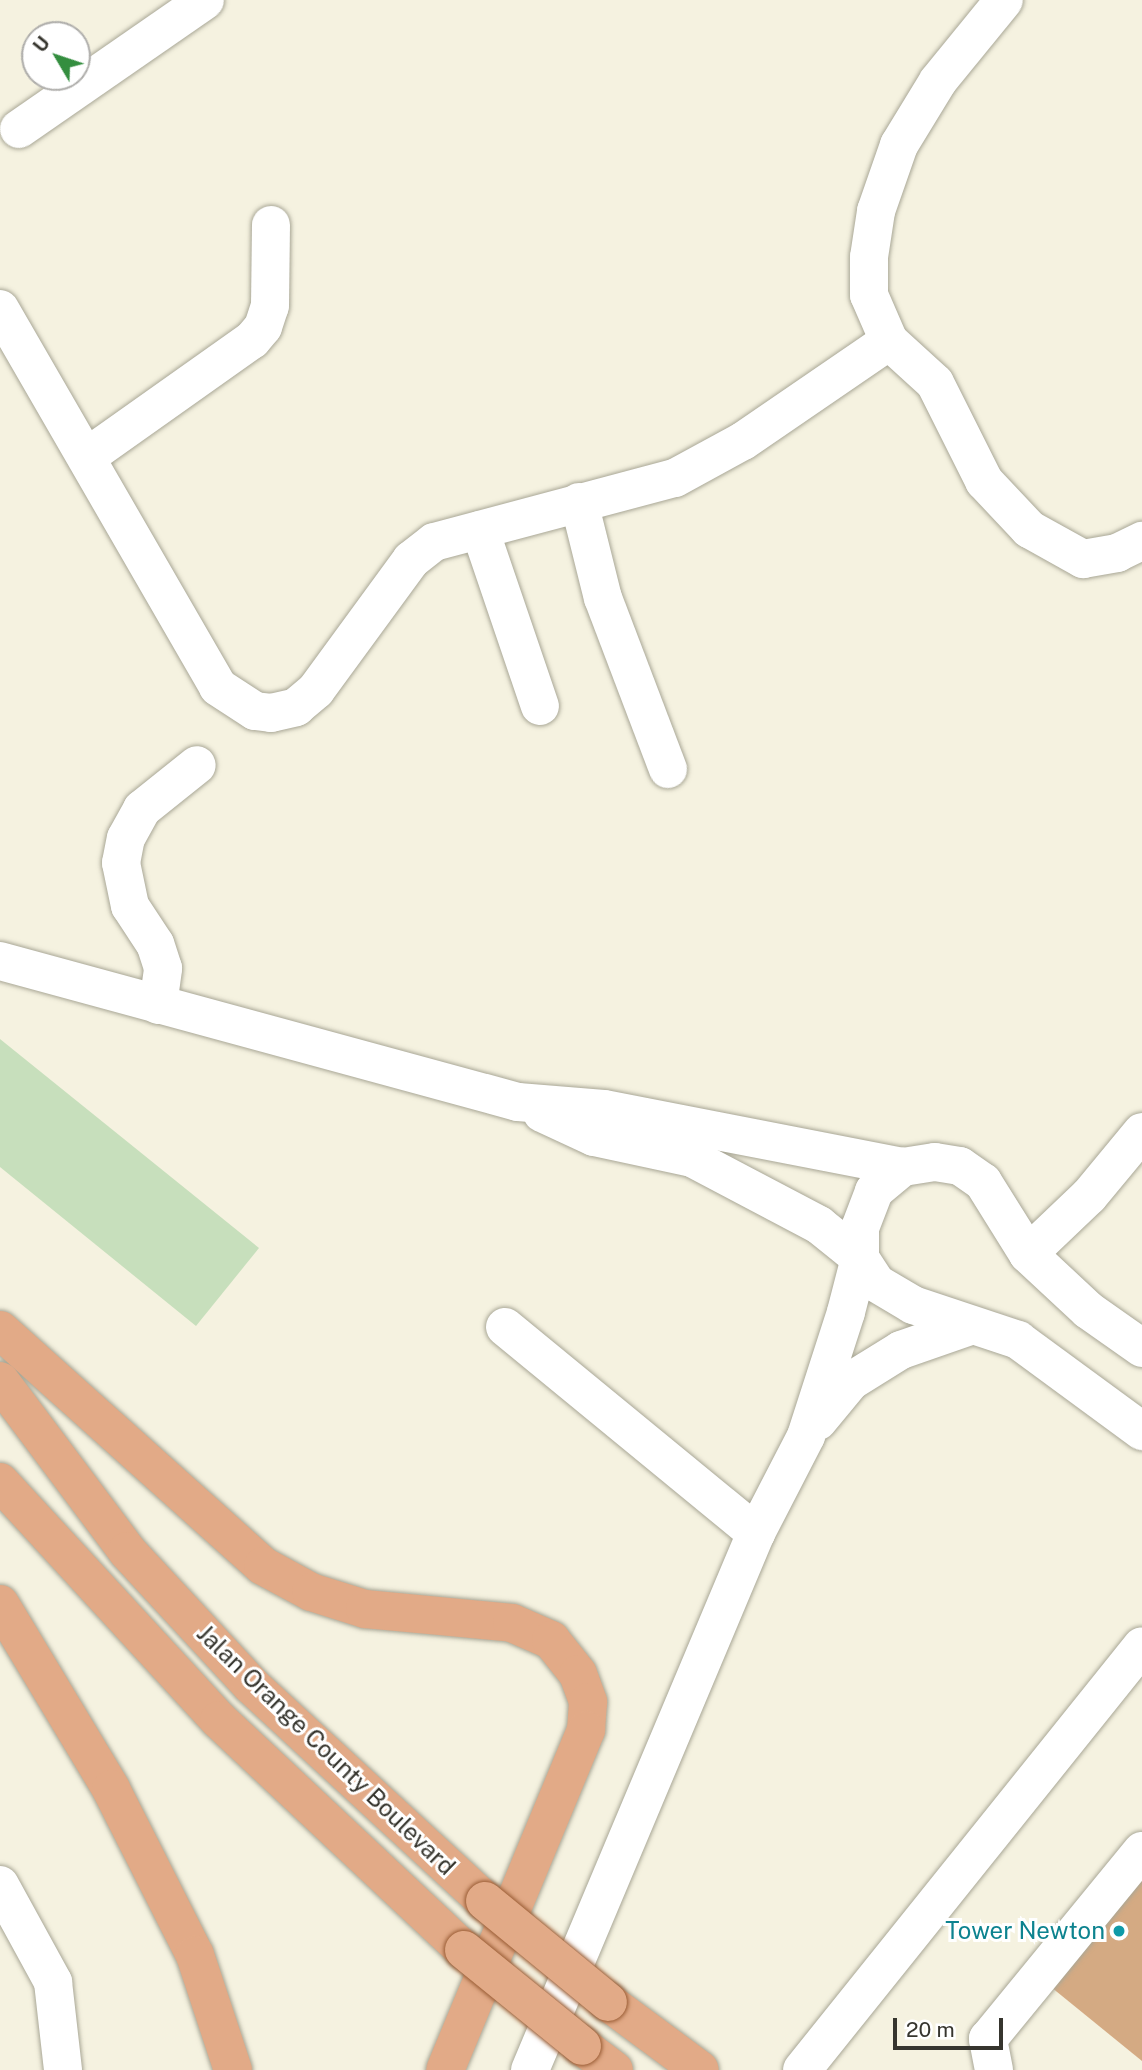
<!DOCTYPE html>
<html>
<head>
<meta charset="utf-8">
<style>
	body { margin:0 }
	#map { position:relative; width:1142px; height:2070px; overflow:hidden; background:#f5f2e0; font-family:"Public Sans",sans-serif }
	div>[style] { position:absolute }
	.green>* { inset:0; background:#c7dfbc }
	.building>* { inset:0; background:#d4aa83 }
	.roads { filter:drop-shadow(0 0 2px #a9a796) drop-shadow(0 0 2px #a9a796) }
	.minor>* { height:38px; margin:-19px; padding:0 19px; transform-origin:19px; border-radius:19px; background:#fff }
	.major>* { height:38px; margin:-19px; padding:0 19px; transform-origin:19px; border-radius:19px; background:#e2aa87 }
	.bridges { filter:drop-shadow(0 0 2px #995c34) drop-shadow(0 0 2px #995c34) }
	.major-bridge>* { height:38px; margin:-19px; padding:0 19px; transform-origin:19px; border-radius:19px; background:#e2aa87 }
	.dots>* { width:19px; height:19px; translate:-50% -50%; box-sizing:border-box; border:4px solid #fff; border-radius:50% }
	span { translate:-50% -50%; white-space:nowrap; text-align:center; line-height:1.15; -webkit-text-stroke:6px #fff; paint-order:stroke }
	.street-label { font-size:24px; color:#36352e }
	.culture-label { font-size:24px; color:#0d838f }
	.right { translate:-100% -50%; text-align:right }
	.north { position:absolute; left:21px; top:21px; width:70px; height:70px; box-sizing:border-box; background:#fff; border:2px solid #afaeab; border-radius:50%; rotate:309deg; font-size:19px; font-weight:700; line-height:28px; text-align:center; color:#36352e }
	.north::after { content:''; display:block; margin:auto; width:24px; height:32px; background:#348e3f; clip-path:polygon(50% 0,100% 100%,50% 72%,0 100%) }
	.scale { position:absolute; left:893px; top:2018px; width:110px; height:32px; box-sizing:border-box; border:4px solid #36352e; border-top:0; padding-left:9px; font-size:21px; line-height:24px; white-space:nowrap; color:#36352e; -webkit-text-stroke:5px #fff; paint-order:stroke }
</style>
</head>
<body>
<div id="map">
	<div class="green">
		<div style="clip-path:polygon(0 1039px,259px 1248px,196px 1326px,0 1167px)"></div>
	</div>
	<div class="building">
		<div style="clip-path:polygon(1142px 1876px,1142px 2061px,1051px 1987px)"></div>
	</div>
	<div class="roads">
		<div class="minor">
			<div style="left:19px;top:129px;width:226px;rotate:-34.7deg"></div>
			<div style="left:0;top:309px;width:436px;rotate:60deg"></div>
			<div style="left:218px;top:687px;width:44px;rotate:33deg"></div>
			<div style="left:255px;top:711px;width:16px;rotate:7deg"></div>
			<div style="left:271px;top:713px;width:26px;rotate:-13deg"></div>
			<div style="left:296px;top:707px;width:26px;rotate:-40deg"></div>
			<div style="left:316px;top:690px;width:161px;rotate:-53.8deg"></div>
			<div style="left:411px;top:560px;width:29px;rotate:-38deg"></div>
			<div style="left:434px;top:542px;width:249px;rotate:-14.9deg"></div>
			<div style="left:675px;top:478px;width:77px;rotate:-28.6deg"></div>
			<div style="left:743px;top:441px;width:177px;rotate:-34.4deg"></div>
			<div style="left:889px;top:341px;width:62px;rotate:42.4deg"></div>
			<div style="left:935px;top:383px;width:110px;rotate:63.4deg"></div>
			<div style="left:984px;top:481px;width:66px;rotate:46.8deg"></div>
			<div style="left:1029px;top:529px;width:62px;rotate:29.1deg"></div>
			<div style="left:1083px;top:559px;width:35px;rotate:-10deg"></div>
			<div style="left:1117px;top:553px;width:28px;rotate:-26deg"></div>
			<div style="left:889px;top:341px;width:50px;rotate:-113.5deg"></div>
			<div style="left:869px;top:295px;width:38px;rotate:-90deg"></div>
			<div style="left:869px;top:257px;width:47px;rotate:-81.3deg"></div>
			<div style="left:876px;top:211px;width:70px;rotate:-70.8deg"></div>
			<div style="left:899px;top:145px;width:75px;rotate:-58.6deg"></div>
			<div style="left:938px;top:81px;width:104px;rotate:-50.8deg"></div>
			<div style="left:88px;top:456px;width:201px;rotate:-35.3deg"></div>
			<div style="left:252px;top:340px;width:17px;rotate:-50deg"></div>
			<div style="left:263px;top:327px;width:22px;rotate:-72deg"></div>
			<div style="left:270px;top:306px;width:81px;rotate:-89.3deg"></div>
			<div style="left:579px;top:502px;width:99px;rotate:76deg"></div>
			<div style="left:603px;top:598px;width:183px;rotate:69.2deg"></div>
			<div style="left:480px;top:530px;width:186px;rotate:71.2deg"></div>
			<div style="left:0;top:961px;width:537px;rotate:15.23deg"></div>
			<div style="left:518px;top:1102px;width:86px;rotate:4.7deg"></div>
			<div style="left:604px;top:1109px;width:305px;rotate:11deg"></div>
			<div style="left:158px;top:1005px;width:37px;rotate:-82deg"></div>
			<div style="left:163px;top:968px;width:25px;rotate:-108deg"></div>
			<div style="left:155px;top:944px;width:45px;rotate:-123.3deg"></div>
			<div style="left:130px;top:906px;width:44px;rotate:-101.8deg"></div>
			<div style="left:121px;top:863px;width:25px;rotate:-79deg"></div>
			<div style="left:126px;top:838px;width:33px;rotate:-61deg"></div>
			<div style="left:142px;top:809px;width:70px;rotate:-38.7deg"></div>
			<div style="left:542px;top:1113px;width:57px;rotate:24.8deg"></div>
			<div style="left:594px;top:1137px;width:100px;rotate:12.1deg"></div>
			<div style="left:692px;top:1158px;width:144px;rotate:27.8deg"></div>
			<div style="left:819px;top:1225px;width:53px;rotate:38.8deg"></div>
			<div style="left:860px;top:1258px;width:30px;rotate:57deg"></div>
			<div style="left:876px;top:1283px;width:43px;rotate:30.7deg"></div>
			<div style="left:913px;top:1305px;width:111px;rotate:18.4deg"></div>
			<div style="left:1018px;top:1340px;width:154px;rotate:36.3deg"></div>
			<div style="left:1028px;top:1254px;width:84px;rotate:-43.6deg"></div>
			<div style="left:1089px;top:1196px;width:83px;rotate:-50.4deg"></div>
			<div style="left:505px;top:1327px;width:325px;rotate:39.4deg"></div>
			<div style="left:818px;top:1421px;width:52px;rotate:-50.5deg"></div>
			<div style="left:851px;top:1381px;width:59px;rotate:-31.8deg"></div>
			<div style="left:901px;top:1350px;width:73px;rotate:-19.2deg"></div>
			<div style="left:0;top:1885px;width:111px;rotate:61.3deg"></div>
			<div style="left:53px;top:1982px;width:89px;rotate:83.5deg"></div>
			<div style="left:530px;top:2070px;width:583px;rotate:-67.18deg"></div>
			<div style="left:756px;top:1533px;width:109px;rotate:-62.7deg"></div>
			<div style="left:806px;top:1436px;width:130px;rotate:-72.1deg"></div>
			<div style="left:846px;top:1312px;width:56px;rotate:-75.5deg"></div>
			<div style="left:860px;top:1258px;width:30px;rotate:-90deg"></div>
			<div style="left:860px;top:1228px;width:40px;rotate:-69deg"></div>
			<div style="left:874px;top:1191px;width:38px;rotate:-40deg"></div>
			<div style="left:903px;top:1167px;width:32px;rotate:-9deg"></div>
			<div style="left:935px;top:1162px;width:25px;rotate:9deg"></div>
			<div style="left:960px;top:1166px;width:28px;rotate:35deg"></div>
			<div style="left:983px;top:1182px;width:85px;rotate:58deg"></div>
			<div style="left:1028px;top:1254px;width:82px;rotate:43deg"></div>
			<div style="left:1088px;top:1310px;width:66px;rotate:35.1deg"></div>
			<div style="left:802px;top:2070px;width:543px;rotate:-51.27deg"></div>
			<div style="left:994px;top:2070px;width:32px;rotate:-101deg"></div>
			<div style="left:988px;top:2039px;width:243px;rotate:-50.7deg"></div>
		</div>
		<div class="major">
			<div style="left:0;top:1330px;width:353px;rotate:41.9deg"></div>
			<div style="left:263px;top:1566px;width:55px;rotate:28.4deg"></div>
			<div style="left:311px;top:1592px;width:57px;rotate:17.5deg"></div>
			<div style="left:365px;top:1609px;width:148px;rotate:5.4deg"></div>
			<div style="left:512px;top:1623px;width:43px;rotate:23.6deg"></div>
			<div style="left:551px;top:1640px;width:43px;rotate:51.5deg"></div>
			<div style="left:578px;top:1674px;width:30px;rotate:70deg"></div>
			<div style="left:588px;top:1702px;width:28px;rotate:94deg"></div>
			<div style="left:586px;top:1730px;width:368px;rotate:112.5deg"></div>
			<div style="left:0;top:1381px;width:212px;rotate:53.2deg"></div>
			<div style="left:127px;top:1551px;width:183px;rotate:47.2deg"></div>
			<div style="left:251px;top:1685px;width:318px;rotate:42.7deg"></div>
			<div style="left:0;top:1482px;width:323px;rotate:47.4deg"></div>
			<div style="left:219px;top:1720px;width:336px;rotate:43.2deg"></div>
			<div style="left:0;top:1604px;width:216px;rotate:59deg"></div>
			<div style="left:111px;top:1789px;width:186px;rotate:63.2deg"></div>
			<div style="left:195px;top:1955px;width:121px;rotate:71.7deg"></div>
			<div style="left:608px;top:2002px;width:114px;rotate:36.5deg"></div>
			<div style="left:582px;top:2046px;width:40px;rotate:37deg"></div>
		</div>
	</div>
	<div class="bridges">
		<div class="major-bridge">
			<div style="left:485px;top:1901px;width:159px;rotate:39.4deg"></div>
			<div style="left:464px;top:1950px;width:152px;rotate:39.1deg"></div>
		</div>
	</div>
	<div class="dots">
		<div style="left:1119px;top:1931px;background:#0f9aa8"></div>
	</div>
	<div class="street-label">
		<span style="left:326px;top:1750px;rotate:44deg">Jalan Orange County Boulevard</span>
	</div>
	<div class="culture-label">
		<span class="right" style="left:1105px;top:1931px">Tower Newton</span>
	</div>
	<div class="north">U</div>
	<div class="scale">20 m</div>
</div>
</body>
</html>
